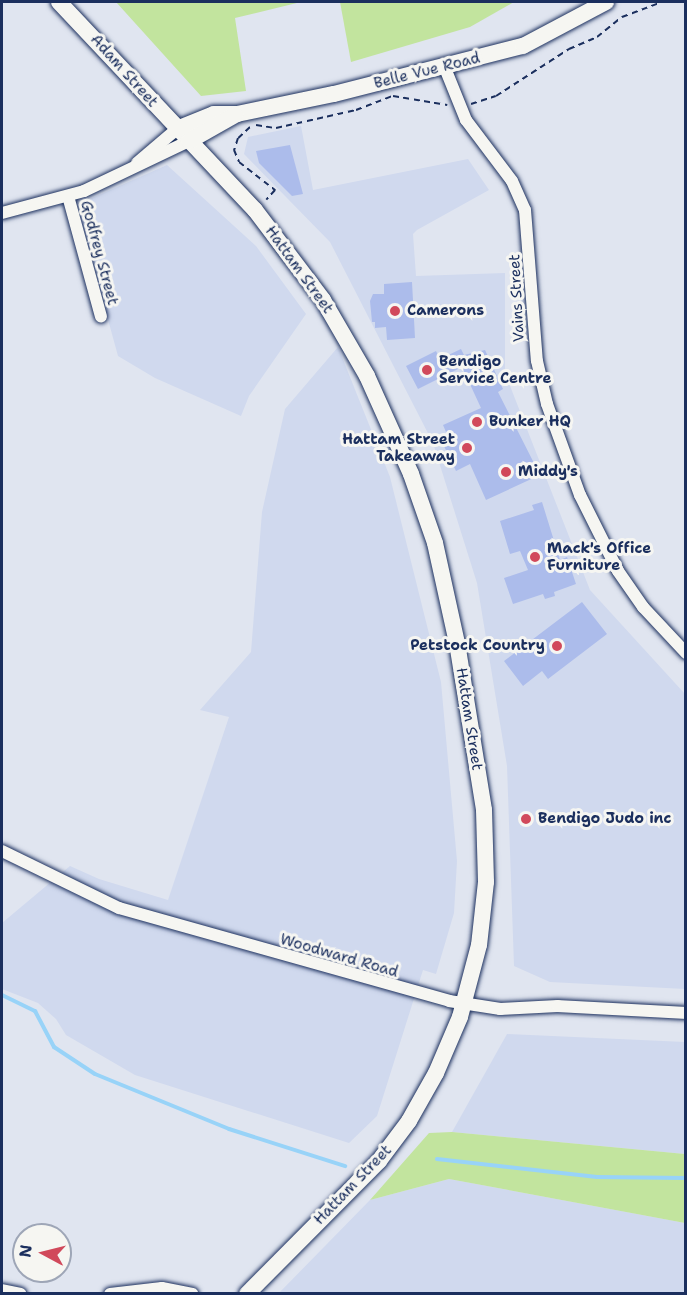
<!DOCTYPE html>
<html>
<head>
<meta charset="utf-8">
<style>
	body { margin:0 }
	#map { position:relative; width:687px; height:1295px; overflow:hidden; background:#e0e5f0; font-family:"Shantell Sans",sans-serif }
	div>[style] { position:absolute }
	.built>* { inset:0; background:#d0d9ee }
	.green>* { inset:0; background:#c2e49e }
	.stream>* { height:4px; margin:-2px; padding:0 2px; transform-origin:2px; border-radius:2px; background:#98d3f8 }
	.building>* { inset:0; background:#acbceb }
	.path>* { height:2px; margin-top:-1px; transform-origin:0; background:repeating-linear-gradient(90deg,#1b2f5e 0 6px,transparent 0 10.5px) }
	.roads { filter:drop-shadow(0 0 2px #1b2f5e) drop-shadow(0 0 2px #1b2f5e) }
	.street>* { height:12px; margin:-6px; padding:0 6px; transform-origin:6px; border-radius:6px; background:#f6f6f2 }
	.secondary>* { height:16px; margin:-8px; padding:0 8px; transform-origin:8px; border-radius:8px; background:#f6f6f2 }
	.dots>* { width:16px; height:16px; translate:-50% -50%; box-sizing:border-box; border:3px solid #f6f6f2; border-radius:50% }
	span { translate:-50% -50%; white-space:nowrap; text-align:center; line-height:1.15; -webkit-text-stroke:6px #f6f6f2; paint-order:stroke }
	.street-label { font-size:15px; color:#1b2f5e }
	.poi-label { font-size:15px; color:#1b2f5e; font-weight:700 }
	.left { translate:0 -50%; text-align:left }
	.right { translate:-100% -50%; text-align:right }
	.frame { position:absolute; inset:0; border:3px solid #1b2f5e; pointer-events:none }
	.north { position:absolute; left:12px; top:1223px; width:60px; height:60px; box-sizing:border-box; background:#f6f6f2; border:2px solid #9ea6b7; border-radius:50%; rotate:277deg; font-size:16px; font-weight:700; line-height:24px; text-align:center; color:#1b2f5e }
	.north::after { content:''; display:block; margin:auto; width:21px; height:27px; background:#d1495b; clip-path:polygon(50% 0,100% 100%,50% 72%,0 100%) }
</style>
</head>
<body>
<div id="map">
	<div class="built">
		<div style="clip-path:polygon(301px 126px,313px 190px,468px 159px,489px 190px,417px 230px,413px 234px,416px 276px,505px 273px,505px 373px,590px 590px,685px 694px,685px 989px,550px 982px,514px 966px,507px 766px,477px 583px,433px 443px,330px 242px,244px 154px,248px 137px)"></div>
		<div style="clip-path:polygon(167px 165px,256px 246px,306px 314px,249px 396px,241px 416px,155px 378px,118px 356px,79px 214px,90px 199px)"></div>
		<div style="clip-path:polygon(338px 347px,390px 477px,441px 682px,457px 861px,454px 913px,436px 974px,423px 970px,377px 1116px,349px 1143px,135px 1075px,66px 1035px,56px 1019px,38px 1003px,2px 989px,2px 923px,70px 866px,99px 879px,168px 900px,229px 717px,200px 710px,251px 652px,262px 512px,285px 409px)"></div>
		<div style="clip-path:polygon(507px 1034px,685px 1042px,685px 1154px,452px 1132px)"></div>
		<div style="clip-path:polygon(449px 1179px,685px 1223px,685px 1293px,278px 1294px,370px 1200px)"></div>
	</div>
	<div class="green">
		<div style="clip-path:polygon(116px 2px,301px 2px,235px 18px,246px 91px,201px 96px)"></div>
		<div style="clip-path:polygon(340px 2px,514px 2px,470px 27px,351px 62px)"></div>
		<div style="clip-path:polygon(452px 1132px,685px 1154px,685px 1223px,449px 1179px,370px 1200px,429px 1133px)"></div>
	</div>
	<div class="stream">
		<div style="left:2px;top:995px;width:37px;rotate:26deg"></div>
		<div style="left:35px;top:1011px;width:41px;rotate:62.2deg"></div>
		<div style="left:54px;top:1047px;width:49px;rotate:33.4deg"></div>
		<div style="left:95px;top:1074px;width:145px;rotate:22.3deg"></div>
		<div style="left:229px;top:1129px;width:122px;rotate:17.7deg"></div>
		<div style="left:437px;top:1159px;width:161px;rotate:6.4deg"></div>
		<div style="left:597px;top:1177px;width:89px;rotate:0.6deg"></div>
	</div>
	<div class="building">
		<div style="clip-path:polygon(290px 145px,303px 194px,292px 196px,259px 163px,256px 151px)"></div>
		<div style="clip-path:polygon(412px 282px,415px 338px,387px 340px,386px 327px,375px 328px,375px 322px,372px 322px,370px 301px,373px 294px,384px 294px,384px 284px)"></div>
		<div style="clip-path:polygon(461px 349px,464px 355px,485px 350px,503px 389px,498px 392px,540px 475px,486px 500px,470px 464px,456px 471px,442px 442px,449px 439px,443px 425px,481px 408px,462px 367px,418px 389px,406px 366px,436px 351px,440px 359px)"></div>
		<div style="clip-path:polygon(542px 502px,560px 560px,567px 557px,576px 584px,554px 592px,555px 596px,545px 599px,543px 594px,513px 604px,504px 578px,528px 570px,520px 551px,510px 554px,500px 521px,534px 510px,532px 505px)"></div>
		<div style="clip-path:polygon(582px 602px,607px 634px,548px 679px,542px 671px,523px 686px,504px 661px)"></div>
	</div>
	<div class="path">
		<div style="left:471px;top:104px;width:26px;rotate:-18deg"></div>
		<div style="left:496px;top:96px;width:87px;rotate:-32.8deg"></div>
		<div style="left:569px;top:49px;width:30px;rotate:-23deg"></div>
		<div style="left:597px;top:37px;width:32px;rotate:-39deg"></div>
		<div style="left:622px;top:17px;width:43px;rotate:-20.6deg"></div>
		<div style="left:256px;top:125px;width:20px;rotate:9deg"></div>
		<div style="left:276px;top:128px;width:82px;rotate:-12.7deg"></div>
		<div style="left:356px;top:110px;width:40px;rotate:-21deg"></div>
		<div style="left:393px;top:96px;width:55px;rotate:9.5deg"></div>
		<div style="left:250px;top:127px;width:16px;rotate:137deg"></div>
		<div style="left:238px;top:138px;width:13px;rotate:108deg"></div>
		<div style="left:234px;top:150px;width:13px;rotate:67deg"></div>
		<div style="left:239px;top:162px;width:46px;rotate:37.9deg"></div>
		<div style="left:275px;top:190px;width:13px;rotate:132deg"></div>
	</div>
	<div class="roads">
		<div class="street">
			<div style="left:445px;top:68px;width:56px;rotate:68deg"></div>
			<div style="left:466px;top:120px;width:76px;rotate:53deg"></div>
			<div style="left:512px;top:181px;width:32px;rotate:66deg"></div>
			<div style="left:525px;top:210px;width:151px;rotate:85.5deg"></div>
			<div style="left:537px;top:361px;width:44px;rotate:76.9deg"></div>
			<div style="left:547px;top:404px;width:97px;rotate:70.1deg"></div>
			<div style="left:580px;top:495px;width:85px;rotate:63.4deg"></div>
			<div style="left:618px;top:571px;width:44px;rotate:55.2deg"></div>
			<div style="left:643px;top:607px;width:63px;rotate:46.9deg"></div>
			<div style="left:137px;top:163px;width:52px;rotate:-40.4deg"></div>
			<div style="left:68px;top:196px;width:125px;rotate:74.7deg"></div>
			<div style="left:2px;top:213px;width:85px;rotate:-15deg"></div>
			<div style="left:84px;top:191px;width:116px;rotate:-25.5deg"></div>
			<div style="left:2px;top:851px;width:130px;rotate:26deg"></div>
			<div style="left:119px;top:908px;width:343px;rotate:15.7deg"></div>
			<div style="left:449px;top:1001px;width:52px;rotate:8.9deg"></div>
			<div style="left:500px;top:1009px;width:58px;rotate:-3deg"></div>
			<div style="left:558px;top:1006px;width:128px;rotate:3.1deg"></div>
			<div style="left:2px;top:1290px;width:19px;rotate:12deg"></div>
			<div style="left:110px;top:1294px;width:52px;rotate:-6.6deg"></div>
			<div style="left:162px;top:1288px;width:31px;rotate:11deg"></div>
		</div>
		<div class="secondary">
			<div style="left:59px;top:2px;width:286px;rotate:46.7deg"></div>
			<div style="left:255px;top:210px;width:113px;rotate:52.9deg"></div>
			<div style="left:323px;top:300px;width:88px;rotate:59.9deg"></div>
			<div style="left:367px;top:376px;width:107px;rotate:65.8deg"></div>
			<div style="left:411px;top:474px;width:73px;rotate:70.8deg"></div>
			<div style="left:435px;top:543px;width:102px;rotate:77.6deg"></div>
			<div style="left:457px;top:643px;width:169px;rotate:80.8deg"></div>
			<div style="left:484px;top:810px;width:72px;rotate:88.4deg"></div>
			<div style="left:486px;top:882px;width:63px;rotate:96.3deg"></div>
			<div style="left:479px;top:945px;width:74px;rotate:104.8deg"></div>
			<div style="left:460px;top:1017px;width:61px;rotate:113.2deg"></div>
			<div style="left:436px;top:1073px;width:55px;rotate:119.4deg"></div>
			<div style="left:409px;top:1121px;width:50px;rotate:126.9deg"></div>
			<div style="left:379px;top:1161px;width:187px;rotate:134.8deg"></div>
			<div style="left:177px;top:129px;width:40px;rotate:-22deg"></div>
			<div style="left:214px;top:114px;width:23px"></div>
			<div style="left:237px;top:114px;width:99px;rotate:-11.7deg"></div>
			<div style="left:334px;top:94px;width:195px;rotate:-14.3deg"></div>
			<div style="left:523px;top:46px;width:94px;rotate:-27.9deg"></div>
			<div style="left:189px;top:141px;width:53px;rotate:-29.5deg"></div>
		</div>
	</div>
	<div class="dots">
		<div style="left:395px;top:311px;background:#d1495b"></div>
		<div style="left:427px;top:370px;background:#d1495b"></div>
		<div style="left:477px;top:422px;background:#d1495b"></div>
		<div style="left:467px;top:448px;background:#d1495b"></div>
		<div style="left:506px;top:472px;background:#d1495b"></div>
		<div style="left:535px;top:557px;background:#d1495b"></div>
		<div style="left:557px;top:646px;background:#d1495b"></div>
		<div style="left:526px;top:819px;background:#d1495b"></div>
	</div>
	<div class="street-label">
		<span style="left:124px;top:71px;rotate:48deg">Adam Street</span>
		<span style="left:427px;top:71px;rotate:-14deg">Belle Vue Road</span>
		<span style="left:99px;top:253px;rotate:75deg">Godfrey Street</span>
		<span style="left:299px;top:270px;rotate:54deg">Hattam Street</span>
		<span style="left:517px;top:298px;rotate:-93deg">Vains Street</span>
		<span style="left:469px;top:719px;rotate:81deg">Hattam Street</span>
		<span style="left:339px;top:956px;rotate:16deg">Woodward Road</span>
		<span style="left:353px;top:1185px;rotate:-46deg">Hattam Street</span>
	</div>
	<div class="poi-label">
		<span class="left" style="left:407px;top:311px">Camerons</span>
		<span class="left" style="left:439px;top:370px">Bendigo<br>Service Centre</span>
		<span class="left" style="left:489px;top:422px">Bunker HQ</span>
		<span class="right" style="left:455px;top:448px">Hattam Street<br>Takeaway</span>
		<span class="left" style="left:518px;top:472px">Middy's</span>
		<span class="left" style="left:547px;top:557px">Mack's Office<br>Furniture</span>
		<span class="right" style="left:545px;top:646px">Petstock Country</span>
		<span class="left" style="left:538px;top:819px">Bendigo Judo inc</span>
	</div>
	<div class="frame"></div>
	<div class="north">N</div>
</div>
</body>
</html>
